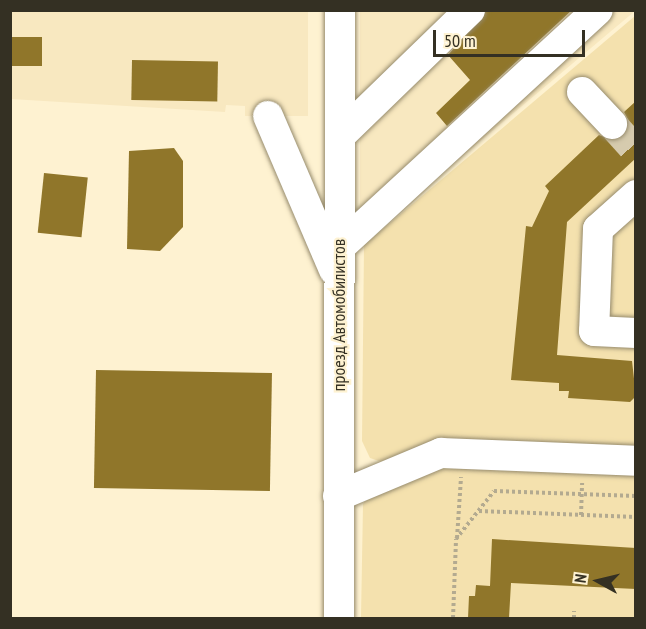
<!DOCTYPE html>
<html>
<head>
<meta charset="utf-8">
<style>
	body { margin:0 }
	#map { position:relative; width:646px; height:629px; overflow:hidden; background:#fef2d1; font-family:"PT Sans Narrow",sans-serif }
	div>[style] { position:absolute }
	.built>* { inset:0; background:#f8e8c0 }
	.green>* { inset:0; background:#f4e1ae }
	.building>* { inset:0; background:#90762a; transform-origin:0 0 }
	.minor-tunnel>* { height:30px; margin-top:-15px; transform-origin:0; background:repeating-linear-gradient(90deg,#d6cbae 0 30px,transparent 0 45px) }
	.path>* { height:4px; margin-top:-2px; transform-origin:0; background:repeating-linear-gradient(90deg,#b3aa90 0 3px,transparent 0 6px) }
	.roads { filter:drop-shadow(0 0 2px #968b6d) drop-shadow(0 0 2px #968b6d) }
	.minor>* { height:30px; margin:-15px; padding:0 15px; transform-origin:15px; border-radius:15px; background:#fff }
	span { translate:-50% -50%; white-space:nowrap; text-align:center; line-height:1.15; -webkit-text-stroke:4.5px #fef2d1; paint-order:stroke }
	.street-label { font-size:18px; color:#343023 }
	.frame { position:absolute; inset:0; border:12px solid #343023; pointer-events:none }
	.north { position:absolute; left:568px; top:551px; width:60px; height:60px; -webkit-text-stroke:4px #fef2d1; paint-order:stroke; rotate:278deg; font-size:16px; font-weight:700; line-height:24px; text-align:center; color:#343023 }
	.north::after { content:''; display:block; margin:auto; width:21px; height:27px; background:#343023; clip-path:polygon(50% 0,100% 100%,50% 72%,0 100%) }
	.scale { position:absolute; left:433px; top:30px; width:152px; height:27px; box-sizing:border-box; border:3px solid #343023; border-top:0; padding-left:8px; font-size:18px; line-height:21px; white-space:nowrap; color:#343023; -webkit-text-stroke:4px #fef2d1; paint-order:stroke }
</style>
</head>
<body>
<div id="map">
	<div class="built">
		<div style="clip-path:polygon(10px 11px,308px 11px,308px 116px,245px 116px,245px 106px,226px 105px,225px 112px,11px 99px)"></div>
		<div style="clip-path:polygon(360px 11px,635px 11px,360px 242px)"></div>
	</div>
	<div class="green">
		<div style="clip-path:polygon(635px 16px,635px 453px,385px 463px,370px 458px,362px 441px,364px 245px)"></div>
		<div style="clip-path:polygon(442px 462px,635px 470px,635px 618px,361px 618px,363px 504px,368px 496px)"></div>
	</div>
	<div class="building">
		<div style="clip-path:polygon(487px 10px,572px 10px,447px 126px,436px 113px,470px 80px,448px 55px)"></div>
		<div style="left:10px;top:37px;width:32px;height:29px"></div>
		<div style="left:132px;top:60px;width:86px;height:40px;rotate:1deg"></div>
		<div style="clip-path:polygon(636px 101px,636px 158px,567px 222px,557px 355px,632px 361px,636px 396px,630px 402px,568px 398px,569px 391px,559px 391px,559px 383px,511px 380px,526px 226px,532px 227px,549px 191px,545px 186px,599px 135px,615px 141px,624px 136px,629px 121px,624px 112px)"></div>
		<div style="clip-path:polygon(174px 148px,183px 161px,183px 227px,160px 251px,127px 249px,129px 151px)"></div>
		<div style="left:44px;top:173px;width:44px;height:60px;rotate:6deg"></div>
		<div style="left:96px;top:370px;width:176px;height:118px;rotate:1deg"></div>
		<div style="clip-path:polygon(492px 539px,636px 548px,636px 589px,511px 583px,509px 618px,468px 618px,469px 596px,475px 596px,476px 585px,490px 586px)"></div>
	</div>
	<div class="minor-tunnel">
		<div style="left:612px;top:124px;width:36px;rotate:48deg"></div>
	</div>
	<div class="path">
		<div style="left:479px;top:511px;width:157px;rotate:2.2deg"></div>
		<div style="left:581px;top:515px;width:32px;rotate:-88deg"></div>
		<div style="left:457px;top:538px;width:61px;rotate:-86.2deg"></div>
		<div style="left:453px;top:618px;width:79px;rotate:-87.8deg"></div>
		<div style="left:456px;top:539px;width:61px;rotate:-51.6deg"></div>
		<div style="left:494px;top:491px;width:142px;rotate:2deg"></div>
		<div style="left:574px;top:618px;width:7px;rotate:-90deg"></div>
	</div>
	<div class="roads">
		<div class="minor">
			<div style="left:582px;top:92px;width:44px;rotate:46.8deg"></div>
			<div style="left:268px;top:116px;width:168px;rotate:66.8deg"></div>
			<div style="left:340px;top:136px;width:181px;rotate:-44.1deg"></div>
			<div style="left:636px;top:195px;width:51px;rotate:138.2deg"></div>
			<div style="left:598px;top:229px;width:102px;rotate:92.2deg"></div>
			<div style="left:594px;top:331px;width:42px;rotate:2.7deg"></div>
			<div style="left:340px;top:247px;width:350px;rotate:-42.6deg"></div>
			<div style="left:338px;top:496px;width:112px;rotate:-22.7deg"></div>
			<div style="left:441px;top:453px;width:195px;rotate:2.3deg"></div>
			<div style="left:339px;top:618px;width:608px;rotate:-89.91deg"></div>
		</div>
	</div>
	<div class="street-label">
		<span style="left:339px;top:315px;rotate:-90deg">проезд Автомобилистов</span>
	</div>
	<div class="frame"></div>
	<div class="north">N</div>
	<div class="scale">50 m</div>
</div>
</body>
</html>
